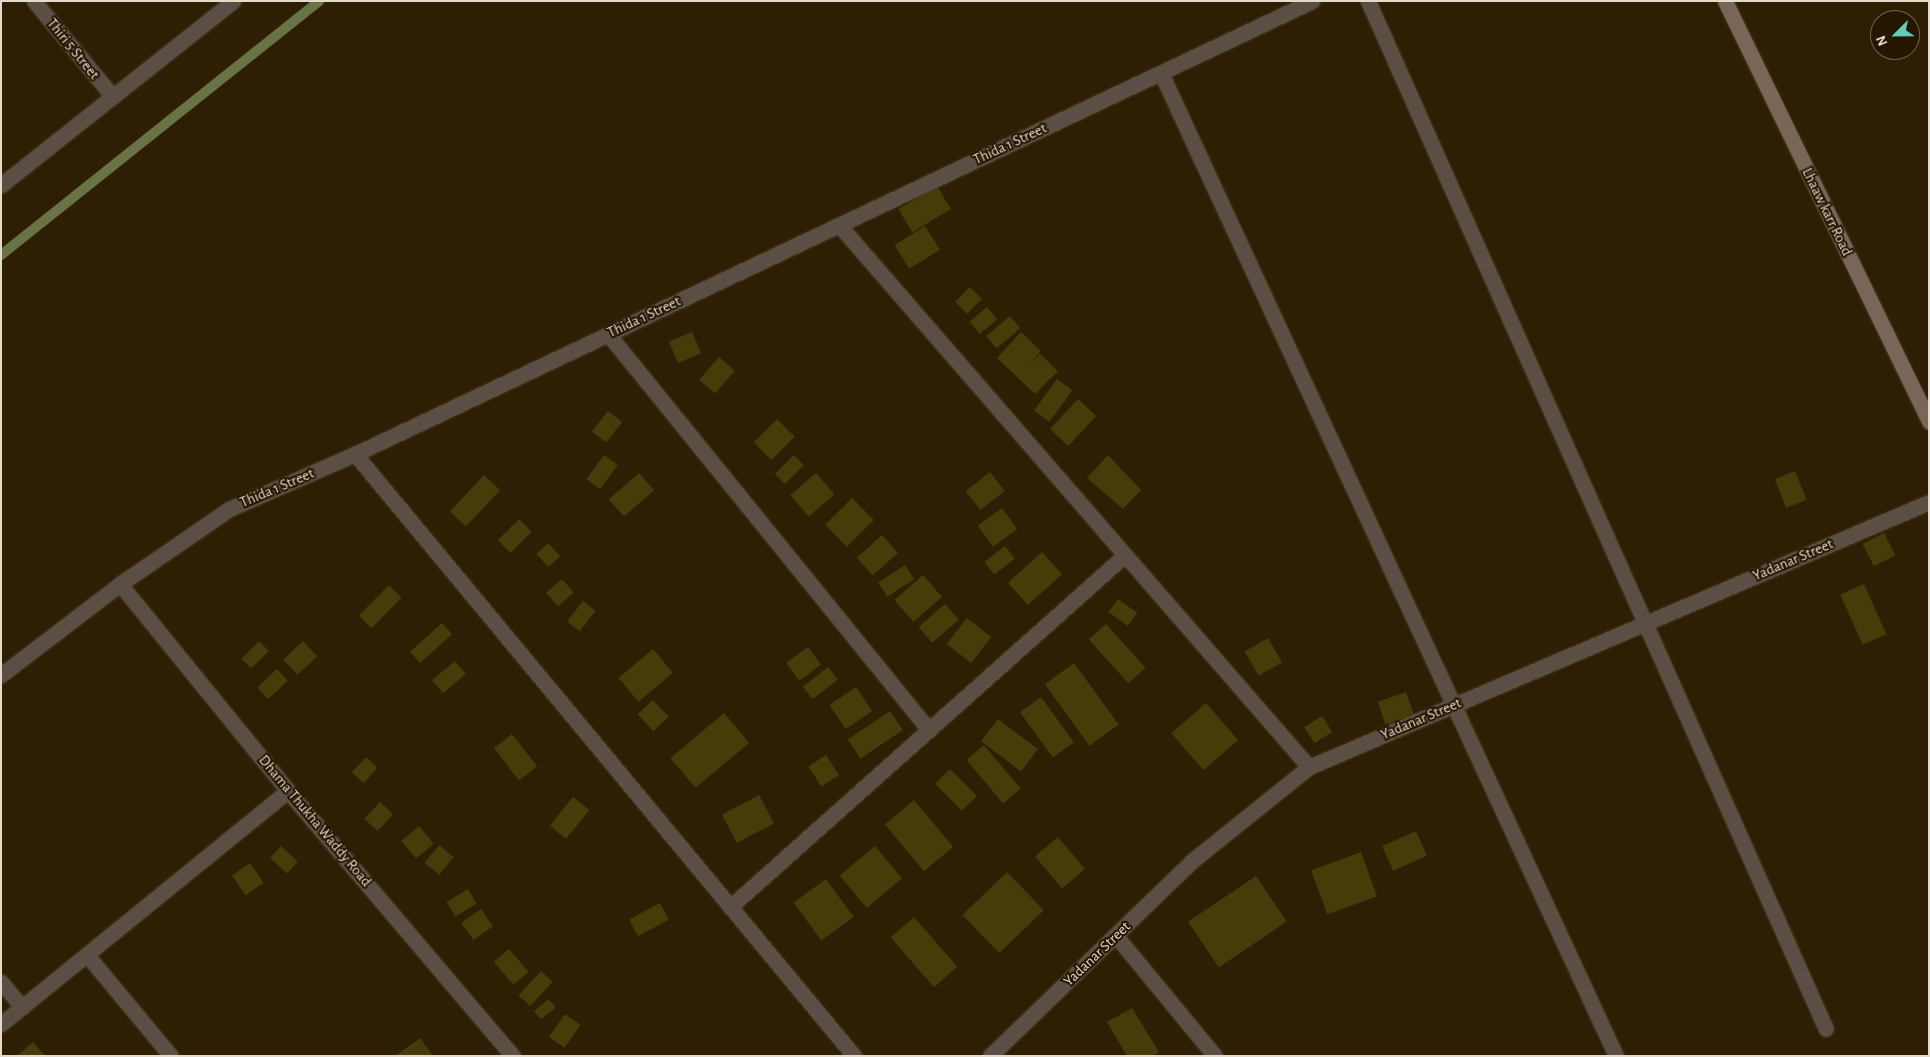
<!DOCTYPE html>
<html>
<head>
<meta charset="utf-8">
<style>
	body { margin:0 }
	#map { position:relative; width:1930px; height:1057px; overflow:hidden; background:#2e1f04; font-family:"Alegreya Sans",sans-serif }
	div>[style] { position:absolute }
	.stream>* { height:10px; margin:-5px; padding:0 5px; transform-origin:5px; border-radius:5px; background:#697345 }
	.building>* { inset:0; background:#453c09; transform-origin:0 0 }
	.roads { filter:drop-shadow(0 0 1px #4b3d24) drop-shadow(0 0 1px #4b3d24) }
	.street>* { height:15px; margin:-7.5px; padding:0 7.5px; transform-origin:7.5px; border-radius:7.5px; background:#5a4e45 }
	.secondary>* { height:15px; margin:-7.5px; padding:0 7.5px; transform-origin:7.5px; border-radius:7.5px; background:#796658 }
	span { translate:-50% -50%; white-space:nowrap; text-align:center; line-height:1.15; -webkit-text-stroke:4px #241600; paint-order:stroke }
	.street-label { font-size:15px; color:#e4dbcb }
	.frame { position:absolute; inset:0; border:2px solid #e4dbcb; pointer-events:none }
	.north { position:absolute; left:1870px; top:10px; width:50px; height:50px; box-sizing:border-box; background:#241600; border:1px solid #716551; border-radius:50%; rotate:247deg; font-size:14px; font-weight:700; line-height:20px; text-align:center; color:#e4dbcb }
	.north::after { content:''; display:block; margin:auto; width:18px; height:22px; background:#5eceb8; clip-path:polygon(50% 0,100% 100%,50% 72%,0 100%) }
</style>
</head>
<body>
<div id="map">
	<div class="stream">
		<div style="left:1px;top:255px;width:407px;rotate:-38.6deg"></div>
	</div>
	<div class="building">
		<div style="left:937px;top:186px;width:27px;height:45px;rotate:59deg"></div>
		<div style="left:925px;top:226px;width:28px;height:36px;rotate:58deg"></div>
		<div style="left:970px;top:287px;width:17px;height:21px;rotate:45deg"></div>
		<div style="left:987px;top:307px;width:16px;height:23px;rotate:50deg"></div>
		<div style="left:1010px;top:316px;width:16px;height:31px;rotate:50deg"></div>
		<div style="left:692px;top:332px;width:23px;height:25px;rotate:67deg"></div>
		<div style="clip-path:polygon(1021px 332px,1041px 351px,1027px 367px,1040px 354px,1058px 371px,1035px 394px,997px 358px)"></div>
		<div style="left:719px;top:357px;width:21px;height:30px;rotate:41deg"></div>
		<div style="left:1057px;top:379px;width:19px;height:39px;rotate:36deg"></div>
		<div style="left:1078px;top:399px;width:25px;height:41px;rotate:43deg"></div>
		<div style="left:608px;top:411px;width:18px;height:26px;rotate:38deg"></div>
		<div style="left:777px;top:419px;width:25px;height:33px;rotate:45deg"></div>
		<div style="left:604px;top:455px;width:17px;height:30px;rotate:36deg"></div>
		<div style="left:794px;top:455px;width:14px;height:27px;rotate:45deg"></div>
		<div style="clip-path:polygon(1108px 455px,1141px 490px,1123px 509px,1087px 478px)"></div>
		<div style="left:1795px;top:471px;width:31px;height:22px;rotate:68deg"></div>
		<div style="left:990px;top:472px;width:24px;height:31px;rotate:52deg"></div>
		<div style="left:639px;top:473px;width:23px;height:40px;rotate:49deg"></div>
		<div style="left:816px;top:473px;width:28px;height:34px;rotate:49deg"></div>
		<div style="left:484px;top:475px;width:22px;height:50px;rotate:43deg"></div>
		<div style="left:852px;top:498px;width:31px;height:38px;rotate:45deg"></div>
		<div style="left:1002px;top:508px;width:26px;height:30px;rotate:54deg"></div>
		<div style="left:519px;top:519px;width:18px;height:30px;rotate:45deg"></div>
		<div style="left:1884px;top:533px;width:25px;height:24px;rotate:63deg"></div>
		<div style="left:882px;top:535px;width:24px;height:34px;rotate:48deg"></div>
		<div style="left:548px;top:543px;width:18px;height:16px;rotate:47deg"></div>
		<div style="left:1005px;top:546px;width:16px;height:26px;rotate:52deg"></div>
		<div style="left:1042px;top:552px;width:30px;height:46px;rotate:48deg"></div>
		<div style="left:905px;top:565px;width:17px;height:32px;rotate:57deg"></div>
		<div style="left:923px;top:575px;width:29px;height:38px;rotate:49deg"></div>
		<div style="left:562px;top:579px;width:18px;height:21px;rotate:49deg"></div>
		<div style="left:1864px;top:584px;width:55px;height:26px;rotate:66deg"></div>
		<div style="left:389px;top:585px;width:18px;height:43px;rotate:45deg"></div>
		<div style="left:1118px;top:599px;width:24px;height:16px;rotate:36deg"></div>
		<div style="left:583px;top:601px;width:16px;height:26px;rotate:38deg"></div>
		<div style="left:945px;top:604px;width:21px;height:35px;rotate:49deg"></div>
		<div style="left:967px;top:618px;width:31px;height:33px;rotate:38deg"></div>
		<div style="left:442px;top:623px;width:15px;height:43px;rotate:48deg"></div>
		<div style="left:1106px;top:624px;width:59px;height:23px;rotate:48deg"></div>
		<div style="left:1268px;top:638px;width:28px;height:27px;rotate:60deg"></div>
		<div style="left:259px;top:641px;width:14px;height:25px;rotate:45deg"></div>
		<div style="left:303px;top:641px;width:21px;height:27px;rotate:47deg"></div>
		<div style="left:808px;top:647px;width:22px;height:27px;rotate:54deg"></div>
		<div style="left:653px;top:649px;width:31px;height:45px;rotate:50deg"></div>
		<div style="left:455px;top:661px;width:17px;height:30px;rotate:50deg"></div>
		<div style="left:1074px;top:663px;width:76px;height:36px;rotate:54deg"></div>
		<div style="left:828px;top:667px;width:16px;height:32px;rotate:52deg"></div>
		<div style="left:277px;top:669px;width:16px;height:27px;rotate:47deg"></div>
		<div style="left:856px;top:687px;width:29px;height:32px;rotate:56deg"></div>
		<div style="left:1406px;top:692px;width:24px;height:30px;rotate:71deg"></div>
		<div style="left:1041px;top:697px;width:56px;height:26px;rotate:54deg"></div>
		<div style="left:653px;top:700px;width:23px;height:21px;rotate:47deg"></div>
		<div style="left:1206px;top:703px;width:49px;height:46px;rotate:49deg"></div>
		<div style="left:890px;top:711px;width:23px;height:51px;rotate:56deg"></div>
		<div style="left:724px;top:713px;width:39px;height:70px;rotate:50deg"></div>
		<div style="left:1322px;top:716px;width:19px;height:21px;rotate:58deg"></div>
		<div style="left:998px;top:719px;width:50px;height:28px;rotate:37deg"></div>
		<div style="left:512px;top:734px;width:41px;height:23px;rotate:52deg"></div>
		<div style="left:984px;top:745px;width:57px;height:23px;rotate:50deg"></div>
		<div style="left:826px;top:755px;width:24px;height:21px;rotate:57deg"></div>
		<div style="left:366px;top:757px;width:16px;height:21px;rotate:43deg"></div>
		<div style="left:950px;top:769px;width:38px;height:21px;rotate:45deg"></div>
		<div style="left:759px;top:795px;width:32px;height:42px;rotate:62deg"></div>
		<div style="left:573px;top:797px;width:21px;height:37px;rotate:39deg"></div>
		<div style="left:914px;top:800px;width:61px;height:38px;rotate:50deg"></div>
		<div style="left:380px;top:802px;width:18px;height:23px;rotate:43deg"></div>
		<div style="left:419px;top:826px;width:23px;height:23px;rotate:50deg"></div>
		<div style="left:1416px;top:831px;width:27px;height:37px;rotate:66deg"></div>
		<div style="left:1058px;top:837px;width:42px;height:30px;rotate:50deg"></div>
		<div style="left:439px;top:845px;width:19px;height:23px;rotate:39deg"></div>
		<div style="left:281px;top:846px;width:23px;height:16px;rotate:43deg"></div>
		<div style="left:875px;top:846px;width:42px;height:46px;rotate:50deg"></div>
		<div style="left:1361px;top:852px;width:47px;height:53px;rotate:70deg"></div>
		<div style="left:250px;top:863px;width:24px;height:22px;rotate:55deg"></div>
		<div style="left:1007px;top:872px;width:53px;height:62px;rotate:46deg"></div>
		<div style="left:1256px;top:876px;width:55px;height:82px;rotate:56deg"></div>
		<div style="left:826px;top:879px;width:47px;height:40px;rotate:54deg"></div>
		<div style="left:468px;top:889px;width:17px;height:25px;rotate:59deg"></div>
		<div style="left:660px;top:903px;width:19px;height:35px;rotate:62deg"></div>
		<div style="left:481px;top:909px;width:21px;height:24px;rotate:55deg"></div>
		<div style="left:914px;top:917px;width:66px;height:31px;rotate:49deg"></div>
		<div style="left:509px;top:949px;width:30px;height:20px;rotate:49deg"></div>
		<div style="left:541px;top:971px;width:16px;height:33px;rotate:43deg"></div>
		<div style="left:549px;top:999px;width:11px;height:19px;rotate:52deg"></div>
		<div style="clip-path:polygon(1132px 1008px,1159px 1052px,1153px 1056px,1127px 1056px,1107px 1022px)"></div>
		<div style="left:565px;top:1014px;width:19px;height:28px;rotate:35deg"></div>
		<div style="clip-path:polygon(420px 1038px,433px 1056px,395px 1056px)"></div>
		<div style="clip-path:polygon(33px 1042px,45px 1056px,17px 1056px)"></div>
	</div>
	<div class="roads">
		<div class="street">
			<div style="left:34px;top:1px;width:124px;rotate:50.5deg"></div>
			<div style="left:1368px;top:1px;width:1125px;rotate:65.99deg"></div>
			<div style="left:1161px;top:73px;width:1083px;rotate:65.16deg"></div>
			<div style="left:1px;top:185px;width:296px;rotate:-38.4deg"></div>
			<div style="left:839px;top:225px;width:717px;rotate:49.07deg"></div>
			<div style="left:608px;top:334px;width:510px;rotate:50.97deg"></div>
			<div style="left:355px;top:454px;width:782px;rotate:50.34deg"></div>
			<div style="left:120px;top:584px;width:267px;rotate:50.9deg"></div>
			<div style="left:288px;top:791px;width:348px;rotate:49.7deg"></div>
			<div style="left:1px;top:675px;width:150px;rotate:-37.4deg"></div>
			<div style="left:120px;top:584px;width:132px;rotate:-34.5deg"></div>
			<div style="left:229px;top:509px;width:137px;rotate:-23.6deg"></div>
			<div style="left:355px;top:454px;width:1059px;rotate:-25.33deg"></div>
			<div style="left:730px;top:907px;width:529px;rotate:-41.71deg"></div>
			<div style="left:1116px;top:936px;width:156px;rotate:50.5deg"></div>
			<div style="left:87px;top:955px;width:131px;rotate:50.3deg"></div>
			<div style="left:1px;top:982px;width:33px;rotate:50deg"></div>
			<div style="left:1px;top:1024px;width:370px;rotate:-39.1deg"></div>
			<div style="left:990px;top:1056px;width:281px;rotate:-44deg"></div>
			<div style="left:1192px;top:861px;width:150px;rotate:-38.8deg"></div>
			<div style="left:1309px;top:767px;width:674px;rotate:-23.14deg"></div>
		</div>
		<div class="secondary">
			<div style="left:1725px;top:1px;width:468px;rotate:64.1deg"></div>
		</div>
	</div>
	<div class="street-label">
		<span style="left:73px;top:49px;rotate:51deg">Thiri 5 Street</span>
		<span style="left:1010px;top:144px;rotate:-25deg">Thida 1 Street</span>
		<span style="left:1827px;top:212px;rotate:64deg">Lhaaw karr Road</span>
		<span style="left:644px;top:317px;rotate:-25deg">Thida 1 Street</span>
		<span style="left:277px;top:488px;rotate:-23deg">Thida 1 Street</span>
		<span style="left:1793px;top:560px;rotate:-23deg">Yadanar Street</span>
		<span style="left:1421px;top:719px;rotate:-23deg">Yadanar Street</span>
		<span style="left:315px;top:821px;rotate:50deg">Dhama Thukha Waddy Road</span>
		<span style="left:1097px;top:954px;rotate:-44deg">Yadanar Street</span>
	</div>
	<div class="frame"></div>
	<div class="north">N</div>
</div>
</body>
</html>
